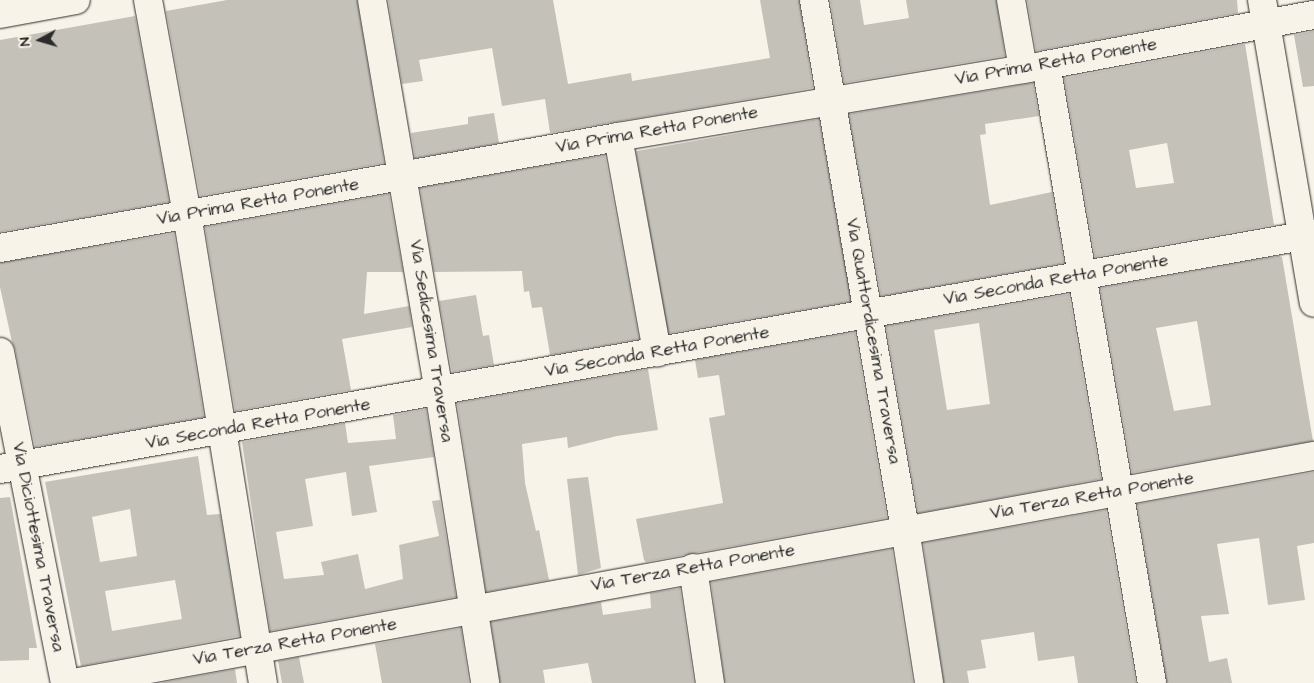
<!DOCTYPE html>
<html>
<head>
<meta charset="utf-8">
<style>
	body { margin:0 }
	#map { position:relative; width:1314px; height:683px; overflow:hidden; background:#f7f3e8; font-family:"Architects Daughter",sans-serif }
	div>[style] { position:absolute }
	.building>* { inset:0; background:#c4c1b9; transform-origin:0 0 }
	.roads { filter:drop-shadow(0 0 1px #2b2b2b) drop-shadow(0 0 1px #2b2b2b) }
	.street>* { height:28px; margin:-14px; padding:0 14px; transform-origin:14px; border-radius:14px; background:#f7f3e8 }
	.secondary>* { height:28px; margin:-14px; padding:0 14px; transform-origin:14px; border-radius:14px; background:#f7f3e8 }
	span { translate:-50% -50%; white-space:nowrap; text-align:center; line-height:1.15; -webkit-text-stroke:4px #f7f3e8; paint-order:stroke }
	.street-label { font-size:18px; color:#2b2b2b }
	.north { position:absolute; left:15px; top:15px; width:50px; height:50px; -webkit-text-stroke:4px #f7f3e8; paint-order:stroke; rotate:264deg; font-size:14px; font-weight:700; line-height:20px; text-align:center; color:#2b2b2b }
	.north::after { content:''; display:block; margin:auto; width:18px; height:22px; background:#2b2b2b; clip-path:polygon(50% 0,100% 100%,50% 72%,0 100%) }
</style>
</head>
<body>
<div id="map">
	<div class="building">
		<div style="clip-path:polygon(227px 0,357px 0,384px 163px,200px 196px,166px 11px)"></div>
		<div style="clip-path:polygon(388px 0,553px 0,568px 84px,631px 73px,632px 81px,770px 58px,760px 0,799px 0,813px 88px,550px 133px,545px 99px,502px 106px,492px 48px,419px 60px,423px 81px,402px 84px)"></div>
		<div style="clip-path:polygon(830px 0,860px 0,864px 25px,909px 18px,906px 0,996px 0,1005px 56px,844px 83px)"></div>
		<div style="clip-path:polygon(1027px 0,1237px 0,1238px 13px,1036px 51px)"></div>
		<div style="clip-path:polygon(135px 16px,169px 202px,0 232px,0 40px)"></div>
		<div style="clip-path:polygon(1314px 31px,1314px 86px,1303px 87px,1294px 35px)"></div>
		<div style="clip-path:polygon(evenodd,1245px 44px,1274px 225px,1095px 257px,1064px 78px,1245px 44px,1167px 143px,1174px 183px,1136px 188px,1129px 150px,1167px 143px)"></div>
		<div style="clip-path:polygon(1033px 83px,1039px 116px,985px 124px,986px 134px,980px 135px,990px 205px,1052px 192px,1064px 263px,881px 296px,849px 114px)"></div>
		<div style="clip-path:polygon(494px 113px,499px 143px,415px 158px,411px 133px,468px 124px,468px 117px)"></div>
		<div style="left:819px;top:119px;width:185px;height:186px;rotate:80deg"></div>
		<div style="clip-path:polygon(605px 155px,639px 339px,550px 355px,542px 307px,532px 308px,529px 291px,524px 292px,522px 271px,434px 272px,420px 188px)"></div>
		<div style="clip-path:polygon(389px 194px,403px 272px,367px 272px,364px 314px,409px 306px,412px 327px,342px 339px,351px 390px,235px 411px,205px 227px)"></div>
		<div style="clip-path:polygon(174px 233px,204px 417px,35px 447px,15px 349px,12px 342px,0 287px,0 263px)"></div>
		<div style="clip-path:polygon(evenodd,1279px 256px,1282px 257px,1313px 441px,1132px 473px,1100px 288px,1279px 256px,1197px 321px,1211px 405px,1174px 411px,1156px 328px,1197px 321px)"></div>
		<div style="clip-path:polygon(evenodd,1069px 294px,1101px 479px,918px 513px,886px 326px,1069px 294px,979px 323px,990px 404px,947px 410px,934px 330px,979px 323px)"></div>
		<div style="clip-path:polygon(476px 295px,483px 336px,489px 335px,494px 365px,452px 372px,439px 301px)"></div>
		<div style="clip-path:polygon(855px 332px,887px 518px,646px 562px,644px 560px,636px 519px,723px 503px,709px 418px,725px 415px,719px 375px,698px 378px,695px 360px)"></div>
		<div style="clip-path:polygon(648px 369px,658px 430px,617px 436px,568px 448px,567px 437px,522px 444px,525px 483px,536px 531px,539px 530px,549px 580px,486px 592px,457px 403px)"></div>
		<div style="clip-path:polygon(426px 409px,434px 457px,369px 466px,377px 512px,352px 516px,346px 472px,305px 479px,313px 526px,276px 532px,284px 579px,324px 575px,321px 562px,358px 554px,365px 589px,403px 579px,399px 545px,439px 536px,432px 501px,440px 500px,456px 597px,270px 631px,242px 442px,345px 423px,348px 443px,396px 439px,393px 415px)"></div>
		<div style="clip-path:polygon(evenodd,198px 456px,207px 515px,220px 514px,240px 636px,81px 666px,45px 482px,198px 456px,130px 509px,137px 556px,100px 562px,92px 517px,130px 509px,198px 456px,175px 580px,182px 619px,112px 631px,105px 591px,175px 580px)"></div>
		<div style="clip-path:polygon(1314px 472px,1314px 543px,1297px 546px,1305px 600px,1268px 605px,1259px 538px,1217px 544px,1229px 614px,1201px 616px,1209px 662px,1227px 658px,1232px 683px,1167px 683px,1137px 504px)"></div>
		<div style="clip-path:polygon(588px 477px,601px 568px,578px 575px,567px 479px)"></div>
		<div style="clip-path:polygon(10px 497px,37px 648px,29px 648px,29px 660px,0 661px,0 498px)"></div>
		<div style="clip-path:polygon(1106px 510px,1136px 683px,1078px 683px,1074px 656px,1038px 661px,1034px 632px,981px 640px,986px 668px,967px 671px,969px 683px,944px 683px,923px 543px)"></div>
		<div style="clip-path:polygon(892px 549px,913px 683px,725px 683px,711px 582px)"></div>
		<div style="clip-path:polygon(680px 588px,694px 683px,592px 683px,588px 663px,543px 670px,545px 683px,500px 683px,491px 622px,601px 602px,603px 615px,651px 608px,650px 593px)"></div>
		<div style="clip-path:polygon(461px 628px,469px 683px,382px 683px,375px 644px)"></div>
		<div style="clip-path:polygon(299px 657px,304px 683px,282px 683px,278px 661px)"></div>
		<div style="clip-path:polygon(235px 669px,237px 683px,160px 683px)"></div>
	</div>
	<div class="roads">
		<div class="street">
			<div style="left:148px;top:0;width:218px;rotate:79.7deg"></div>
			<div style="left:187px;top:214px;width:475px;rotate:80.8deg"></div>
			<div style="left:372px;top:0;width:397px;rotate:80.3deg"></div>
			<div style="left:439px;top:391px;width:296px;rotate:81deg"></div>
			<div style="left:814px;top:0;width:537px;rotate:80.24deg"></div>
			<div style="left:905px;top:529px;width:156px;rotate:81.1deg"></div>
			<div style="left:1011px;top:0;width:70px;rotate:80.1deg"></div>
			<div style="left:1262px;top:0;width:307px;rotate:80.3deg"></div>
			<div style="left:1046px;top:65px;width:627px;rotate:80.27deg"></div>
			<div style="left:618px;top:137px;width:219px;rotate:79.7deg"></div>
			<div style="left:0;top:248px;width:628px;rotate:-10.18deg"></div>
			<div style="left:618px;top:137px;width:434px;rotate:-9.5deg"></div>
			<div style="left:1046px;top:65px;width:273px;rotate:-10.6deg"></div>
			<div style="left:0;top:352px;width:337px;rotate:78.9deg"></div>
			<div style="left:0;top:469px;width:1335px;rotate:-10.14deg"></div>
			<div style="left:693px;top:568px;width:116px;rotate:81.6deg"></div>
			<div style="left:73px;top:683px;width:1262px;rotate:-10.37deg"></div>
		</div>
		<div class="secondary">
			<div style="left:0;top:14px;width:77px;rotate:-10.4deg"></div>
		</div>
	</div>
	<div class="street-label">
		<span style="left:1056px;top:62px;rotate:-10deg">Via Prima Retta Ponente</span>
		<span style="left:657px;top:130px;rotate:-10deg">Via Prima Retta Ponente</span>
		<span style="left:258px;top:202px;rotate:-10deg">Via Prima Retta Ponente</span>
		<span style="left:1056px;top:280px;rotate:-10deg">Via Seconda Retta Ponente</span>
		<span style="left:431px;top:341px;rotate:81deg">Via Sedicesima Traversa</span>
		<span style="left:873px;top:341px;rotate:80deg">Via Quattordicesima Traversa</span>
		<span style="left:657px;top:352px;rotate:-10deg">Via Seconda Retta Ponente</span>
		<span style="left:258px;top:424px;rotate:-10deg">Via Seconda Retta Ponente</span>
		<span style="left:1092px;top:496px;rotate:-10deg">Via Terza Retta Ponente</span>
		<span style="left:38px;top:547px;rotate:79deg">Via Diciottesima Traversa</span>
		<span style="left:693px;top:568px;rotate:-10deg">Via Terza Retta Ponente</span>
		<span style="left:295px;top:642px;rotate:-10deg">Via Terza Retta Ponente</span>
	</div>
	<div class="north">N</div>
</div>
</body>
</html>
